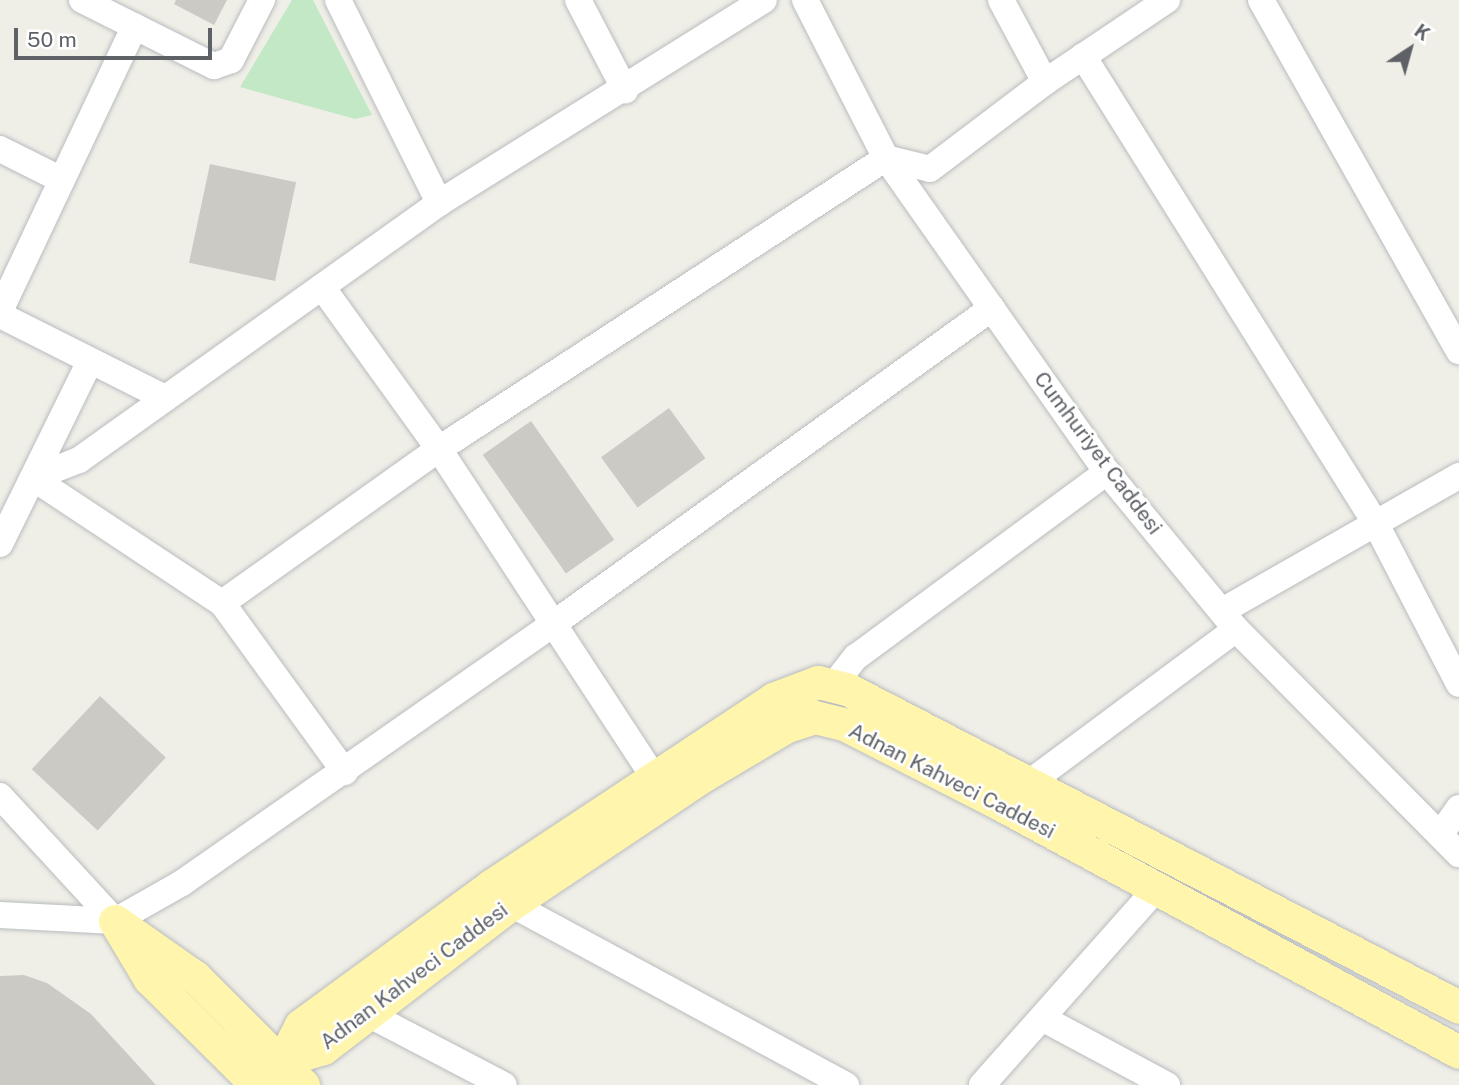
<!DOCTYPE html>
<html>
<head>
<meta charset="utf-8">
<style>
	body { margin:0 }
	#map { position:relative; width:1459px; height:1085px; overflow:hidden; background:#f0efe7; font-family:"Public Sans",sans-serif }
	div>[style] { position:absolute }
	.green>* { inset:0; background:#c3e8c5 }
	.building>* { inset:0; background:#cccac4; transform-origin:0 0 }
	.roads { filter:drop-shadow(0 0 2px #b9bcc0) drop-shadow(0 0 2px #b9bcc0) }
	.minor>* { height:26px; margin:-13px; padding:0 13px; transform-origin:13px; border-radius:13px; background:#fff }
	.major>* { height:33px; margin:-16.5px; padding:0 16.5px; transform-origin:16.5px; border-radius:16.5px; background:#fff5ad }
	span { translate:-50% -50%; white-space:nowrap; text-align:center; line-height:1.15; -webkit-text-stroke:5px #fff; paint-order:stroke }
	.street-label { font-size:21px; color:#5e6267 }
	.north { position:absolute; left:1375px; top:14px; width:70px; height:70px; -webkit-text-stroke:5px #fff; paint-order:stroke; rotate:36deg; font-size:19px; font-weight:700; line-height:28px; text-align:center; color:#5e6267 }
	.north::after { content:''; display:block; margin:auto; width:24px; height:32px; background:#5e6267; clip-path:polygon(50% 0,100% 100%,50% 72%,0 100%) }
	.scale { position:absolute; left:14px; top:28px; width:198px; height:32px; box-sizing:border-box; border:4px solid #5e6267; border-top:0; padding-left:9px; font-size:21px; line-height:24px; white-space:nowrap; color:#5e6267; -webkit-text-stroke:5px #fff; paint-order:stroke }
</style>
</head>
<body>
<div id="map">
	<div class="green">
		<div style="clip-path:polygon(292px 0,313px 0,372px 115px,355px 119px,240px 87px)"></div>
	</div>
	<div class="building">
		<div style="clip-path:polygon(176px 0,227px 0,214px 25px,174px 4px)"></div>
		<div style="left:210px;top:164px;width:88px;height:101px;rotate:12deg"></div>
		<div style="left:669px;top:408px;width:62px;height:84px;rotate:54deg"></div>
		<div style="left:531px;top:421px;width:145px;height:59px;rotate:55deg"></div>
		<div style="left:100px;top:696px;width:90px;height:100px;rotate:43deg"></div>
		<div style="clip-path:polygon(24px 975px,47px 983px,91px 1014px,156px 1085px,0 1085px,0 976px)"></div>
	</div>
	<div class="roads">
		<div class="minor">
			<div style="left:82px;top:0;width:148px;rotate:26.6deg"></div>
			<div style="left:214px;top:66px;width:18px;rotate:-19deg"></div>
			<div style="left:231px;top:60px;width:68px;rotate:-62.7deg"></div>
			<div style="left:338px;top:0;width:227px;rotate:63.5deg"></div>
			<div style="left:578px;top:0;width:102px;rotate:62.4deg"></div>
			<div style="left:805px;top:0;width:178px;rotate:62.9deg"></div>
			<div style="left:886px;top:158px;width:384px;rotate:54.9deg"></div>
			<div style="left:1107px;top:472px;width:203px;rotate:50.6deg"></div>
			<div style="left:1236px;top:629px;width:317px;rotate:45.3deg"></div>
			<div style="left:1001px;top:0;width:93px;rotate:61.8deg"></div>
			<div style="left:1261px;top:0;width:403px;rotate:60.6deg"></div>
			<div style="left:1083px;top:56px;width:552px;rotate:57.95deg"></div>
			<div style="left:1376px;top:524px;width:180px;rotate:62.6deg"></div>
			<div style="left:0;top:149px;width:69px;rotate:26.6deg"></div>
			<div style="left:322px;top:287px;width:200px;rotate:54.2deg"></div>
			<div style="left:439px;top:449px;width:393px;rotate:56.8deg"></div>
			<div style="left:0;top:311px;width:315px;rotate:-64.7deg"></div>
			<div style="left:0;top:315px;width:185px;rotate:26.7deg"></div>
			<div style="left:33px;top:478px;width:49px;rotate:-21.4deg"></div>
			<div style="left:79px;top:460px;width:442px;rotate:-35.5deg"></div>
			<div style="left:439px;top:203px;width:383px;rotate:-32deg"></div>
			<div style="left:33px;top:478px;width:227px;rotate:33.5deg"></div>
			<div style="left:222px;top:603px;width:209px;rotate:54deg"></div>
			<div style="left:0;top:544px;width:204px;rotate:-63.8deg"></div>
			<div style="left:222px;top:603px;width:266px;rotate:-35.4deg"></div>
			<div style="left:439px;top:449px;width:533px;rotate:-33.06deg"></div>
			<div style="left:886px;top:158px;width:45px;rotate:14deg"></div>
			<div style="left:930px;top:169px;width:144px;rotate:-37.1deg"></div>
			<div style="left:1045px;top:82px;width:147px;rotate:-33.9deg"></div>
			<div style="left:1222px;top:611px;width:273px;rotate:-29.7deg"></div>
			<div style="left:833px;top:686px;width:37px;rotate:-52deg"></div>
			<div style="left:856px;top:657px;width:312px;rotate:-36.4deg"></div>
			<div style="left:1029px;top:783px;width:258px;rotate:-36.6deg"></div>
			<div style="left:0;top:796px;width:170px;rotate:47.4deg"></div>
			<div style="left:1440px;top:835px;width:33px;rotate:-55deg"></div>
			<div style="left:511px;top:904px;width:381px;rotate:28.4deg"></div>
			<div style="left:0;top:915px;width:115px;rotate:3deg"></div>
			<div style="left:115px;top:921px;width:77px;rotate:-29.6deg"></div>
			<div style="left:182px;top:883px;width:456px;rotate:-34.9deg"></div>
			<div style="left:556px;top:622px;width:537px;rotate:-35.76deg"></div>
			<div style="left:368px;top:1014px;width:153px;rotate:27.6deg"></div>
			<div style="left:1042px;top:1018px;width:142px;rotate:28.2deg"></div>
			<div style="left:982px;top:1085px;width:262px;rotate:-48.4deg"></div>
		</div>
		<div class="major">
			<div style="left:115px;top:921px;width:98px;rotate:35deg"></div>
			<div style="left:195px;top:977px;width:153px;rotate:45deg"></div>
			<div style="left:118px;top:926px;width:61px;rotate:59.2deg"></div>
			<div style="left:149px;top:978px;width:152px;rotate:44.7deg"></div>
			<div style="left:283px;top:1060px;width:39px;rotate:-63deg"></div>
			<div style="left:301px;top:1025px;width:235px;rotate:-36.2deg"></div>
			<div style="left:491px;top:886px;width:338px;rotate:-33.5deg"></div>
			<div style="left:773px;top:699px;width:48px;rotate:-20.7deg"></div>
			<div style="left:818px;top:682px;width:32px;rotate:14deg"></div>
			<div style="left:849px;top:690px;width:687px;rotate:27.46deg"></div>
			<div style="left:252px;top:1085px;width:40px;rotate:-39deg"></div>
			<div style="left:283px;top:1060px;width:42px;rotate:-16.7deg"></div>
			<div style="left:323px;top:1048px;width:237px;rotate:-37.5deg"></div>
			<div style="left:511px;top:904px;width:232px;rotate:-33.8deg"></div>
			<div style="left:704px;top:775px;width:96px;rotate:-30.6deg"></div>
			<div style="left:787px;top:726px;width:29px;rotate:-18deg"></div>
			<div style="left:815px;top:717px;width:32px;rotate:14deg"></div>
			<div style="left:846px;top:725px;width:175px;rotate:27.1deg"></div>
			<div style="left:1002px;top:805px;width:519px;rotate:28.39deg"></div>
		</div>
	</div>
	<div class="street-label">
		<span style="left:1098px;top:453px;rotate:53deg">Cumhuriyet Caddesi</span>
		<span style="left:952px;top:781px;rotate:27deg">Adnan Kahveci Caddesi</span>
		<span style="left:414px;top:976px;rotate:-37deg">Adnan Kahveci Caddesi</span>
	</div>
	<div class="north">K</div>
	<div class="scale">50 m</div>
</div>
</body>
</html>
